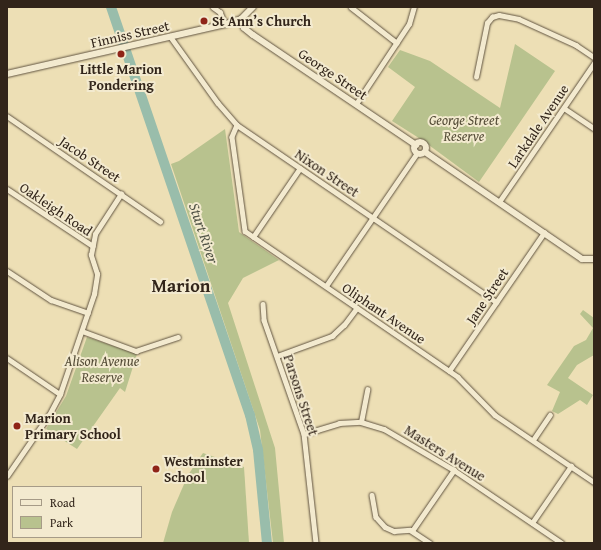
<!DOCTYPE html>
<html>
<head>
<meta charset="utf-8">
<style>
	body { margin:0 }
	#map { position:relative; width:601px; height:550px; overflow:hidden; background:#eddfb5; font-family:"Gentium Book Plus",serif }
	div>[style] { position:absolute }
	.green>* { inset:0; background:#b8c28e }
	.river>* { height:10px; margin:-5px; padding:0 5px; transform-origin:5px; border-radius:5px; background:#99bdab }
	.roads { filter:drop-shadow(0 0 1px #615441) drop-shadow(0 0 1px #615441) }
	.street>* { height:4.5px; margin:-2.25px; padding:0 2.25px; transform-origin:2.25px; border-radius:2.25px; background:#f3eacf }
	.secondary>* { height:6px; margin:-3px; padding:0 3px; transform-origin:3px; border-radius:3px; background:#f3eacf }
	.secondary>.ring { margin:-3px; padding:0; box-sizing:content-box; background:none; border:6px solid #f3eacf; border-radius:50% }
	.dots>* { width:11px; height:11px; translate:-50% -50%; box-sizing:border-box; border:2px solid #f3eacf; border-radius:50% }
	span { translate:-50% -50%; white-space:nowrap; text-align:center; line-height:1.15; -webkit-text-stroke:4px #f3eacf; paint-order:stroke }
	.poi-label { font-size:14px; color:#32251a; font-weight:700 }
	.left { translate:0 -50%; text-align:left }
	.street-label { font-size:14px; color:#32251a }
	.park-label { font-size:14px; color:#544c37; font-style:italic }
	.water-label { font-size:15px; color:#515346; font-style:italic }
	.district-label { font-size:18px; color:#32251a; font-weight:700 }
	.frame { position:absolute; inset:0; border:8px solid #32251a; pointer-events:none }
	.legend { position:absolute; left:12px; top:486px; width:130px; height:52px; box-sizing:border-box; background:#f3eacf; border:1px solid #a69b87; margin:0; padding:5px 7px; list-style:none; font-size:12px; color:#32251a }
	.legend li { display:flex; align-items:center; gap:8px; height:20px }
	.legend b { width:20px; border:1px solid #a69b87 }
</style>
</head>
<body>
<div id="map">
	<div class="green">
		<div style="clip-path:polygon(515px 44px,555px 71px,479px 182px,422px 140px,392px 121px,415px 87px,388px 67px,400px 50px,430px 61px,500px 108px)"></div>
		<div style="clip-path:polygon(225px 129px,239px 232px,279px 260px,243px 278px,228px 303px,275px 448px,284px 543px,273px 543px,260px 430px,171px 164px,179px 161px)"></div>
		<div style="clip-path:polygon(583px 310px,594px 318px,594px 355px,577px 365px,568px 378px,593px 395px,587px 405px,580px 400px,558px 414px,552px 411px,560px 392px,547px 385px,574px 346px,586px 340px,593px 328px,580px 314px)"></div>
		<div style="clip-path:polygon(87px 337px,137px 354px,125px 392px,120px 388px,77px 449px,46px 429px,66px 396px)"></div>
		<div style="clip-path:polygon(203px 453px,244px 467px,249px 543px,163px 543px,172px 512px,188px 475px)"></div>
	</div>
	<div class="river">
		<div style="left:111px;top:7px;width:431px;rotate:71.2deg"></div>
		<div style="left:250px;top:415px;width:36px;rotate:77deg"></div>
		<div style="left:258px;top:450px;width:93px;rotate:84.5deg"></div>
	</div>
	<div class="roads">
		<div class="street">
			<div style="left:213px;top:7px;width:9px;rotate:36deg"></div>
			<div style="left:220px;top:12px;width:13px;rotate:67deg"></div>
			<div style="left:351px;top:7px;width:58px;rotate:38deg"></div>
			<div style="left:170px;top:36px;width:82px;rotate:54.4deg"></div>
			<div style="left:218px;top:103px;width:29px;rotate:49deg"></div>
			<div style="left:237px;top:125px;width:314px;rotate:34.3deg"></div>
			<div style="left:476px;top:77px;width:55px;rotate:-78.5deg"></div>
			<div style="left:487px;top:23px;width:8px;rotate:-50deg"></div>
			<div style="left:492px;top:17px;width:7px;rotate:-16deg"></div>
			<div style="left:499px;top:15px;width:20px;rotate:11deg"></div>
			<div style="left:519px;top:19px;width:63px;rotate:24.5deg"></div>
			<div style="left:576px;top:45px;width:22px;rotate:34deg"></div>
			<div style="left:356px;top:104px;width:96px;rotate:-56.5deg"></div>
			<div style="left:409px;top:24px;width:18px;rotate:-74deg"></div>
			<div style="left:564px;top:108px;width:36px;rotate:34deg"></div>
			<div style="left:7px;top:116px;width:186px;rotate:34.5deg"></div>
			<div style="left:237px;top:125px;width:13px;rotate:113deg"></div>
			<div style="left:232px;top:137px;width:95px;rotate:82.1deg"></div>
			<div style="left:245px;top:231px;width:258px;rotate:34.4deg"></div>
			<div style="left:458px;top:377px;width:53px;rotate:45.8deg"></div>
			<div style="left:495px;top:415px;width:120px;rotate:34.1deg"></div>
			<div style="left:7px;top:189px;width:103px;rotate:33.5deg"></div>
			<div style="left:499px;top:202px;width:168px;rotate:-55.6deg"></div>
			<div style="left:253px;top:237px;width:83px;rotate:-55.7deg"></div>
			<div style="left:7px;top:271px;width:53px;rotate:33.4deg"></div>
			<div style="left:51px;top:300px;width:39px;rotate:19deg"></div>
			<div style="left:326px;top:286px;width:161px;rotate:-55.6deg"></div>
			<div style="left:263px;top:304px;width:16px;rotate:86deg"></div>
			<div style="left:264px;top:320px;width:121px;rotate:70.7deg"></div>
			<div style="left:304px;top:434px;width:110px;rotate:83.7deg"></div>
			<div style="left:82px;top:331px;width:58px;rotate:20.3deg"></div>
			<div style="left:136px;top:351px;width:44px;rotate:-18.4deg"></div>
			<div style="left:277px;top:356px;width:59px;rotate:-20deg"></div>
			<div style="left:332px;top:336px;width:16px;rotate:-43deg"></div>
			<div style="left:344px;top:325px;width:21px;rotate:-53deg"></div>
			<div style="left:7px;top:358px;width:64px;rotate:34.2deg"></div>
			<div style="left:449px;top:371px;width:168px;rotate:-55.5deg"></div>
			<div style="left:361px;top:422px;width:33px;rotate:-79deg"></div>
			<div style="left:304px;top:434px;width:37px;rotate:-17deg"></div>
			<div style="left:339px;top:423px;width:22px;rotate:-3deg"></div>
			<div style="left:361px;top:422px;width:24px;rotate:17deg"></div>
			<div style="left:384px;top:429px;width:81px;rotate:30.4deg"></div>
			<div style="left:454px;top:470px;width:130px;rotate:34.1deg"></div>
			<div style="left:533px;top:440px;width:30px;rotate:-56deg"></div>
			<div style="left:7px;top:476px;width:74px;rotate:-55.5deg"></div>
			<div style="left:49px;top:415px;width:24px;rotate:-62deg"></div>
			<div style="left:60px;top:394px;width:106px;rotate:-71.2deg"></div>
			<div style="left:94px;top:294px;width:20px;rotate:-81deg"></div>
			<div style="left:97px;top:274px;width:20px;rotate:-108deg"></div>
			<div style="left:91px;top:255px;width:21px;rotate:-79deg"></div>
			<div style="left:95px;top:234px;width:48px;rotate:-57deg"></div>
			<div style="left:372px;top:495px;width:22px;rotate:80deg"></div>
			<div style="left:376px;top:517px;width:13px;rotate:48deg"></div>
			<div style="left:385px;top:527px;width:10px;rotate:24deg"></div>
			<div style="left:394px;top:531px;width:16px;rotate:-4deg"></div>
			<div style="left:410px;top:530px;width:24px;rotate:33deg"></div>
			<div style="left:532px;top:523px;width:69px;rotate:-55.6deg"></div>
			<div style="left:412px;top:531px;width:74px;rotate:-55.5deg"></div>
		</div>
		<div class="secondary">
			<div style="left:241px;top:19px;width:9px;rotate:72deg"></div>
			<div style="left:244px;top:28px;width:11px;rotate:38deg"></div>
			<div style="left:253px;top:35px;width:197px;rotate:34deg"></div>
			<div style="left:7px;top:74px;width:224px;rotate:-12.9deg"></div>
			<div style="left:225px;top:24px;width:17px;rotate:-17deg"></div>
			<div style="left:241px;top:19px;width:17px;rotate:-45deg"></div>
			<div class="ring" style="left:414px;top:142px;width:6px;height:6px"></div>
			<div style="left:425px;top:152px;width:190px;rotate:34.3deg"></div>
			<div style="left:582px;top:259px;width:12px"></div>
		</div>
	</div>
	<div class="dots">
		<div style="left:204px;top:21px;background:#8f2418"></div>
		<div style="left:121px;top:54px;background:#8f2418"></div>
		<div style="left:17px;top:426px;background:#8f2418"></div>
		<div style="left:156px;top:469px;background:#8f2418"></div>
	</div>
	<div class="poi-label">
		<span class="left" style="left:212px;top:21px">St Ann’s Church</span>
		<span style="left:121px;top:77px">Little Marion<br>Pondering</span>
		<span class="left" style="left:25px;top:426px">Marion<br>Primary School</span>
		<span class="left" style="left:164px;top:469px">Westminster<br>School</span>
	</div>
	<div class="street-label">
		<span style="left:130px;top:34px;rotate:-13deg">Finniss Street</span>
		<span style="left:333px;top:74px;rotate:34deg">George Street</span>
		<span style="left:538px;top:126px;rotate:-56deg">Larkdale Avenue</span>
		<span style="left:90px;top:159px;rotate:34deg">Jacob Street</span>
		<span style="left:327px;top:173px;rotate:34deg">Nixon Street</span>
		<span style="left:56px;top:209px;rotate:34deg">Oakleigh Road</span>
		<span style="left:487px;top:296px;rotate:-56deg">Jane Street</span>
		<span style="left:384px;top:313px;rotate:34deg">Oliphant Avenue</span>
		<span style="left:301px;top:395px;rotate:72deg">Parsons Street</span>
		<span style="left:445px;top:453px;rotate:32deg">Masters Avenue</span>
	</div>
	<div class="park-label">
		<span style="left:464px;top:128px">George Street<br>Reserve</span>
		<span style="left:102px;top:369px">Alison Avenue<br>Reserve</span>
	</div>
	<div class="water-label">
		<span style="left:204px;top:233px;rotate:71deg">Sturt River</span>
	</div>
	<div class="district-label">
		<span style="left:181px;top:286px">Marion</span>
	</div>
	<div class="frame"></div>
	<ul class="legend">
	<li><b style="height:5px;background:#f3eacf"></b>Road</li>
	<li><b style="height:11px;background:#b8c28e"></b>Park</li>
	</ul>
</div>
</body>
</html>
